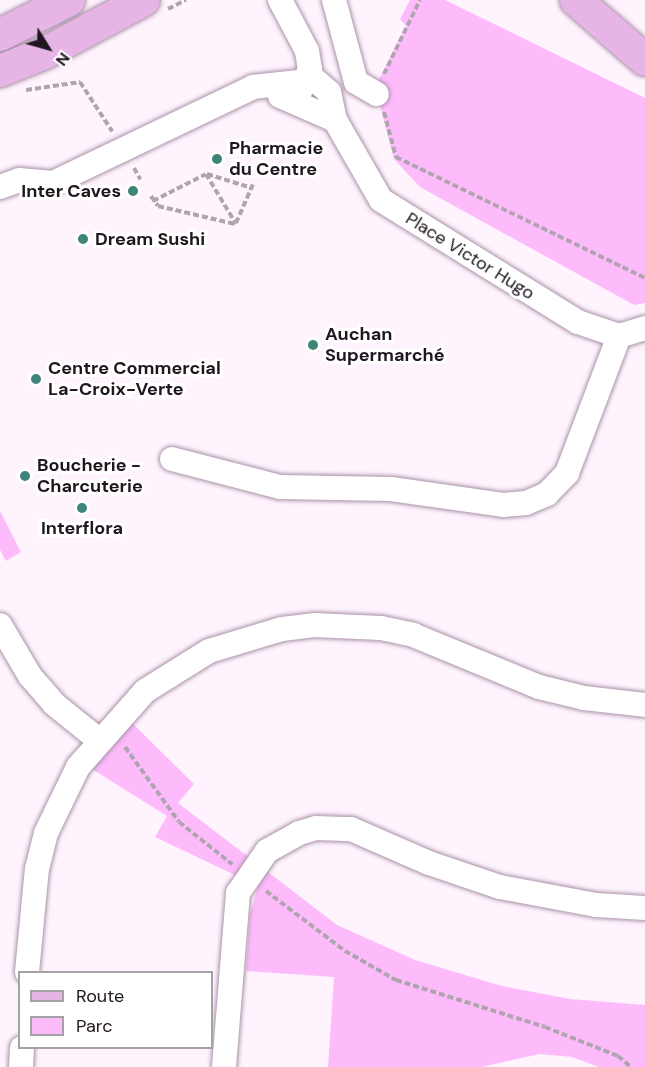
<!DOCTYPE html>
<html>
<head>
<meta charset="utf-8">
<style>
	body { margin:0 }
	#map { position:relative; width:645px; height:1067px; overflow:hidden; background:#fff4fe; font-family:"DM Sans",sans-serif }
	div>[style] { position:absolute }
	.green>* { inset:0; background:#febbfc }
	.path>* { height:4px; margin-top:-2px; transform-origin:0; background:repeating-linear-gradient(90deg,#afa5af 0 6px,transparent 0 9px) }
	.roads { filter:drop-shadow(0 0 2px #aa93a9) drop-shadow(0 0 2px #aa93a9) }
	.minor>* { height:24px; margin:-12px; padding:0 12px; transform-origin:12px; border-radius:12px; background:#fff }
	.major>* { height:32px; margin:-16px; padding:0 16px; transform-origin:16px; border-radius:16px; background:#e6b5e6 }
	.dots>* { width:16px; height:16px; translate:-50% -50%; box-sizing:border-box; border:3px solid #fff; border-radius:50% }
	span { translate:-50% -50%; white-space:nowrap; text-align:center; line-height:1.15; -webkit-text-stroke:6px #fff; paint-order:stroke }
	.poi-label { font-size:18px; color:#1f161f; font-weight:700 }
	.left { translate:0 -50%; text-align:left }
	.right { translate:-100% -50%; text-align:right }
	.street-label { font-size:18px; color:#1f161f }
	.legend { position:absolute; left:18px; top:971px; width:195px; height:78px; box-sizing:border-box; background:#fff; border:2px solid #a5a2a5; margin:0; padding:8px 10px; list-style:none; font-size:18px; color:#1f161f }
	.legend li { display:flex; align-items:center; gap:12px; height:30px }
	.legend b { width:30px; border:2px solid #a5a2a5 }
	.north { position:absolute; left:18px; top:18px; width:60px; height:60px; -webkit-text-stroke:4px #fff; paint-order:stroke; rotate:127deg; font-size:16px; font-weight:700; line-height:24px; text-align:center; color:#1f161f }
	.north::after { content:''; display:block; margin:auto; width:21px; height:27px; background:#1f161f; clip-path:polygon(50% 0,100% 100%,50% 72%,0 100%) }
</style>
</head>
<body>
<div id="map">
	<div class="green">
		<div style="clip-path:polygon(410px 0,445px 0,645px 98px,645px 303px,634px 305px,420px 187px,394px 159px,375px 87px,406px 26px,400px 19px)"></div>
		<div style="clip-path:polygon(0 511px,21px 552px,6px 561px,0 550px)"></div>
		<div style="clip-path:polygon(131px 722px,194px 784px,178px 803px,337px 925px,415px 960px,502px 986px,570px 999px,645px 1005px,645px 1067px,599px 1067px,572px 1057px,540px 1054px,481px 1067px,328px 1067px,334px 977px,246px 971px,250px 914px,258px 886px,155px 837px,167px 816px,92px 769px)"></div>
	</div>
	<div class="path">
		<div style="left:168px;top:9px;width:20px;rotate:-27deg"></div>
		<div style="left:384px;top:74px;width:82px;rotate:-64.1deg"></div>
		<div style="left:26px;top:90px;width:55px;rotate:-8.4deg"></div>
		<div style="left:80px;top:82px;width:59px;rotate:56.9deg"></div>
		<div style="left:384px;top:112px;width:47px;rotate:75.1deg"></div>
		<div style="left:396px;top:157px;width:277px;rotate:25.9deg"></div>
		<div style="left:134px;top:168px;width:13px;rotate:61deg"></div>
		<div style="left:207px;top:174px;width:47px;rotate:17.3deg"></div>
		<div style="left:151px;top:196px;width:12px;rotate:55deg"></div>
		<div style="left:158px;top:206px;width:79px;rotate:13.2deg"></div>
		<div style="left:153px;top:201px;width:59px;rotate:-27deg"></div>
		<div style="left:206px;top:174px;width:58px;rotate:59deg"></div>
		<div style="left:236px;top:223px;width:43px;rotate:-66.4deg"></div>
		<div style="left:125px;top:747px;width:92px;rotate:54.2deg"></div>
		<div style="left:179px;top:822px;width:68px;rotate:38.4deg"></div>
		<div style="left:266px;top:891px;width:99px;rotate:37.2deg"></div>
		<div style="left:345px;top:951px;width:59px;rotate:29.6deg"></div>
		<div style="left:396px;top:980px;width:156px;rotate:17.5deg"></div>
		<div style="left:545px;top:1027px;width:79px;rotate:21.7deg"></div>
		<div style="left:618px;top:1056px;width:17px;rotate:40deg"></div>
	</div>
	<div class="roads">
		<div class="minor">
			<div style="left:280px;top:0;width:58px;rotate:62.1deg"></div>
			<div style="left:307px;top:51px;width:18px;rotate:81deg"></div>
			<div style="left:310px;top:69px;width:36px;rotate:114deg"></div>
			<div style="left:334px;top:0;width:85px;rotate:75deg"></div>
			<div style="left:356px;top:82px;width:24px;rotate:30deg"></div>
			<div style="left:280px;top:96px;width:60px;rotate:23.6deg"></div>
			<div style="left:0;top:187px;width:20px;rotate:-20deg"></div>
			<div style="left:19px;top:180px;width:34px;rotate:5deg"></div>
			<div style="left:53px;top:183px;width:222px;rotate:-25.6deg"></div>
			<div style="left:253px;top:87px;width:62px;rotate:-6.4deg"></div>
			<div style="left:315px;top:80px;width:18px;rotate:41deg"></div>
			<div style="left:329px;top:92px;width:29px;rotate:78deg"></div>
			<div style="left:335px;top:120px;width:92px;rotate:60.1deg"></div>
			<div style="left:381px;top:200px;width:232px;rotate:31.8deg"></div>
			<div style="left:578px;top:322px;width:43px;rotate:18.9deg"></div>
			<div style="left:619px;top:336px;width:27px;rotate:-17deg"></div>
			<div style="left:172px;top:459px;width:112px;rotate:14.5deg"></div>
			<div style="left:280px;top:487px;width:111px;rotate:1deg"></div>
			<div style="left:391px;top:489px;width:113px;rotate:8.1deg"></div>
			<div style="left:503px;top:505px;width:23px;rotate:-5deg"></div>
			<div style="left:526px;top:503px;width:23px;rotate:-23deg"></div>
			<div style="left:547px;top:494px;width:29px;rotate:-46deg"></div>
			<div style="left:567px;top:473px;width:147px;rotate:-69.2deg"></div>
			<div style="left:0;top:625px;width:59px;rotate:59.5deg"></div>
			<div style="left:30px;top:676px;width:37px;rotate:49deg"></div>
			<div style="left:54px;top:704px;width:58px;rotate:38.7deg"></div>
			<div style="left:27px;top:972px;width:103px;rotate:-84.5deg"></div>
			<div style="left:37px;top:869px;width:37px;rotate:-76deg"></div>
			<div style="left:46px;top:833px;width:73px;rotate:-64.1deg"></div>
			<div style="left:78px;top:767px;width:101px;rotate:-48.6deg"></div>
			<div style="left:145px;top:691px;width:75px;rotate:-32deg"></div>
			<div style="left:209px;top:651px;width:76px;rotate:-16.8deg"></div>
			<div style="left:282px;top:629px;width:32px;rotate:-7deg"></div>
			<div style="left:314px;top:625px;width:67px;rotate:2.6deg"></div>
			<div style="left:381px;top:628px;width:33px;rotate:12deg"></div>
			<div style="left:413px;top:635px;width:136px;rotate:22.4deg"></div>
			<div style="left:539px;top:687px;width:46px;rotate:13.7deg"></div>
			<div style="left:584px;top:698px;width:61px;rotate:6.5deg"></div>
			<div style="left:21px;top:1067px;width:19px;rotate:-87deg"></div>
			<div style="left:224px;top:1067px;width:175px;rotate:-85.4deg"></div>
			<div style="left:238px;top:893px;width:51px;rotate:-55.4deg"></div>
			<div style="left:267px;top:851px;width:37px;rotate:-29deg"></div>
			<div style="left:299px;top:833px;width:18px;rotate:-16deg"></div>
			<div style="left:316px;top:828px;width:35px;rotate:2deg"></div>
			<div style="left:351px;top:829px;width:85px;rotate:23.6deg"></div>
			<div style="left:429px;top:863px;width:75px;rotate:18.7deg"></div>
			<div style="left:500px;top:887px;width:98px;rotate:10.6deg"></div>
			<div style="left:596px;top:905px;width:49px;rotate:3.5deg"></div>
		</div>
		<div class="major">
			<div style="left:576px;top:0;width:91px;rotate:41deg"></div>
			<div style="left:0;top:35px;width:77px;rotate:-26.9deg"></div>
			<div style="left:0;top:71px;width:48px;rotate:-21.8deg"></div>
			<div style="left:45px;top:53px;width:112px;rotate:-28.2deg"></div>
		</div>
	</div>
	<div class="dots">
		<div style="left:217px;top:159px;background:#3e847a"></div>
		<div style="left:133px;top:191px;background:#3e847a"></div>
		<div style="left:83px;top:239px;background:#3e847a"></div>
		<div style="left:313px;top:345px;background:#3e847a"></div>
		<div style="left:36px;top:379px;background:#3e847a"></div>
		<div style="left:25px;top:476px;background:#3e847a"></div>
		<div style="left:82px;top:508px;background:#3e847a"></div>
	</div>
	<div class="poi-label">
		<span class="left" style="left:229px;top:159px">Pharmacie<br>du Centre</span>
		<span class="right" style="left:121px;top:191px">Inter Caves</span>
		<span class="left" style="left:95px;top:239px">Dream Sushi</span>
		<span class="left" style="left:325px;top:345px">Auchan<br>Supermarché</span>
		<span class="left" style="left:48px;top:379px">Centre Commercial<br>La-Croix-Verte</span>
		<span class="left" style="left:37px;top:476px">Boucherie -<br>Charcuterie</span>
		<span style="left:82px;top:528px">Interflora</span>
	</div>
	<div class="street-label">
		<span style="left:470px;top:256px;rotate:32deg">Place Victor Hugo</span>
	</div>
	<ul class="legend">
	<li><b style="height:8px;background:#e6b5e6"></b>Route</li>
	<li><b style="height:16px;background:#febbfc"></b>Parc</li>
	</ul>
	<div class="north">N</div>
</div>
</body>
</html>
